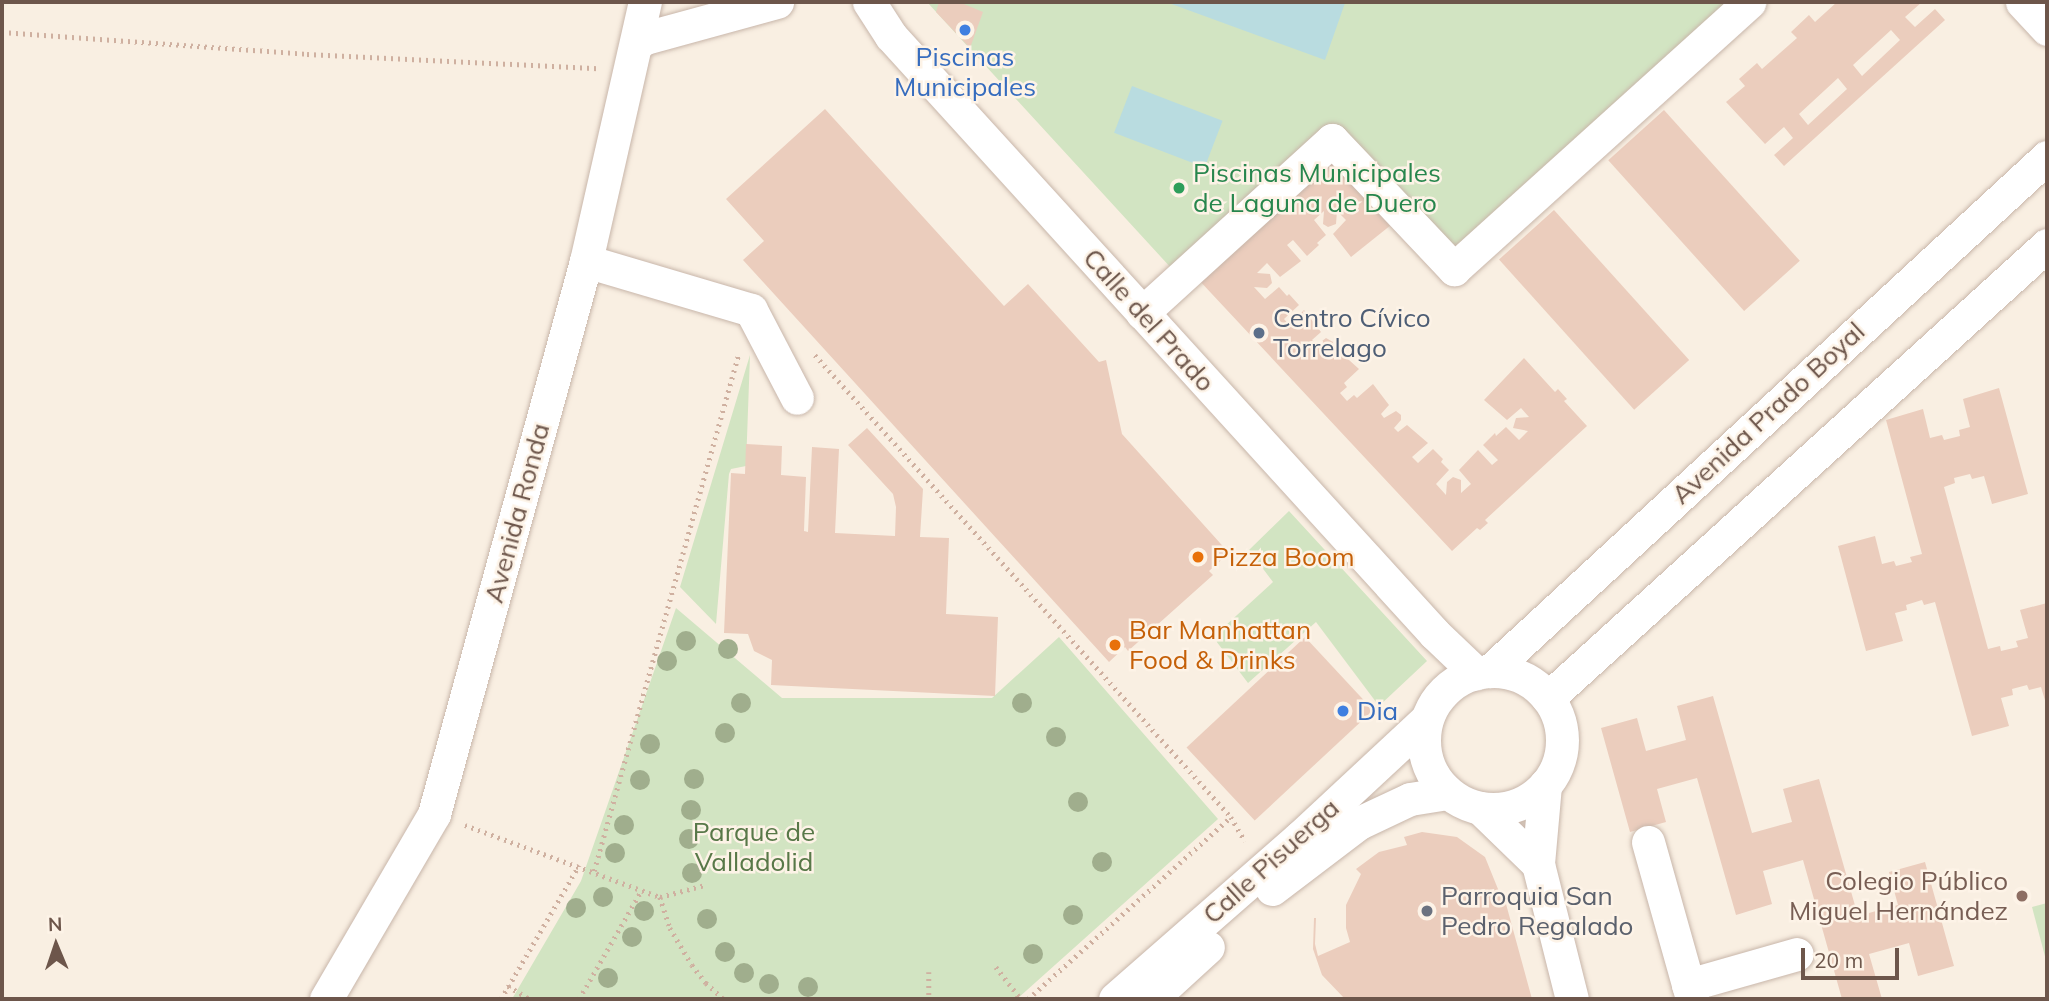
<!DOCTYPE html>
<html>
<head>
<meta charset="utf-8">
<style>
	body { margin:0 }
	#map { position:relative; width:2049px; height:1001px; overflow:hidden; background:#f9efe2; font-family:Mulish,sans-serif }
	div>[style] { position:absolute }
	.green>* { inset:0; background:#d2e4c2 }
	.water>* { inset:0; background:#b9dce0; transform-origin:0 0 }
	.building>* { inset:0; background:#ebcdbd; transform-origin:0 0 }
	.path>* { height:4.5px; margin-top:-2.25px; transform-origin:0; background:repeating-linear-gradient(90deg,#cfb0a0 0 2px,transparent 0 7px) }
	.roads { filter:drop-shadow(0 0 2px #c8b6aa) drop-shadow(0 0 2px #c8b6aa) }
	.minor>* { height:33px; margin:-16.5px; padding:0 16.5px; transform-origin:16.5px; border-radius:16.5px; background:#fff }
	.minor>.ring { margin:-16.5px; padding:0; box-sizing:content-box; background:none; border:33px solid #fff; border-radius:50% }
	.trees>* { width:20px; height:20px; margin:-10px; border-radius:50%; background:#a0ae8d }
	.dots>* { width:19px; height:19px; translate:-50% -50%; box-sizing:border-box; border:4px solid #fdf3e7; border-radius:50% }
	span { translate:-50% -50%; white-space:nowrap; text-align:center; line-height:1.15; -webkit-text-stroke:5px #fdf3e7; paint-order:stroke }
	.shop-label { font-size:26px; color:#366cbe }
	.left { translate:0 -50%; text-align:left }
	.leisure-label { font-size:26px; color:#27864d }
	.service-label { font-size:26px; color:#4e5e75 }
	.street-label { font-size:26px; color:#6d564b }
	.food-label { font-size:26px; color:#c56008 }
	.park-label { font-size:26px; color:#587848 }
	.education-label { font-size:26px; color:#785e54 }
	.right { translate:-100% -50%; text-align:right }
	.worship-label { font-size:26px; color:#5b616d }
	.frame { position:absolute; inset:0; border:4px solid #6d564b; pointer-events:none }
	.north { position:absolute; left:21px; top:910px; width:70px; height:70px; -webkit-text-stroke:5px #fdf3e7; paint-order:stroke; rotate:358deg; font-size:19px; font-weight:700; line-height:28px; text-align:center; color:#6d564b }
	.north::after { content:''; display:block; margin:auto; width:24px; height:32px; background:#6d564b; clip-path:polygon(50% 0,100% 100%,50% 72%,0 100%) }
	.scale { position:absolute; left:1801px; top:948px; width:98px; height:32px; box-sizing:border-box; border:4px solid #6d564b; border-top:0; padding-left:9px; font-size:21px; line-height:24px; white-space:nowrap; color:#6d564b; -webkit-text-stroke:5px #fdf3e7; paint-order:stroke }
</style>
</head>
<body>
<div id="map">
	<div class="green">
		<div style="clip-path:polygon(927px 2px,1732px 2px,1454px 253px,1333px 123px,1172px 269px)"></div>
		<div style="clip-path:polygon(750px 355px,746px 466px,731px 469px,729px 474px,716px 624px,680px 587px)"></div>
		<div style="clip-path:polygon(1289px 511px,1427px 661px,1379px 706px,1316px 622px,1248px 683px,1213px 637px,1273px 582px,1249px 550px)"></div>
		<div style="clip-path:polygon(676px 608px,782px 698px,992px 698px,1059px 637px,1218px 819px,1017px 999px,512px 999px,581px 881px)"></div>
		<div style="clip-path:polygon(2047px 903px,2047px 964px,2032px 907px)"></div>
	</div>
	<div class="water">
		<div style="clip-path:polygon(1166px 2px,1341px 2px,1345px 3px,1325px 60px)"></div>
		<div style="left:1132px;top:86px;width:97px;height:50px;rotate:21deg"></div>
	</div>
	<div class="building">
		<div style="clip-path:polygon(939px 2px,959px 2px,983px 12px,970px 48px,936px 12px)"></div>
		<div style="clip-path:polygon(evenodd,1837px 2px,1922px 2px,1905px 17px,1915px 27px,1935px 9px,1945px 20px,1784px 166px,1774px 155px,1793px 138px,1784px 127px,1765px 144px,1726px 102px,1745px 86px,1739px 79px,1757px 63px,1762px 69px,1797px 38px,1791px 32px,1809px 15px,1815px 22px,1837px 2px,1891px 30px,1900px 40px,1862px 76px,1853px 65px,1891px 30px,1837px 2px,1838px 78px,1847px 89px,1808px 125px,1799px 114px,1838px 78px)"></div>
		<div style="clip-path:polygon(825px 109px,1004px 306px,1028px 284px,1099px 362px,1106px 360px,1122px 434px,1229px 553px,1209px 571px,1213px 575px,1128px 651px,1125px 647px,1109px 662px,743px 260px,764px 241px,726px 199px)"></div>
		<div style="left:1664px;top:110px;width:203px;height:75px;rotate:48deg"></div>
		<div style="clip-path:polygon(1333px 153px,1396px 221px,1351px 257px,1333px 234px,1346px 220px,1337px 211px,1336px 224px,1328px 227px,1323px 224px,1324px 211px,1314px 220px,1326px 235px,1317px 243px,1319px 245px,1307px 256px,1293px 240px,1287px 245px,1301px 261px,1280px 277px,1267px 263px,1257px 273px,1270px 274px,1272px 283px,1267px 288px,1254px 287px,1265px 299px,1279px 287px,1287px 296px,1289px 294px,1299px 305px,1284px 319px,1289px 325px,1304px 310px,1321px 332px,1312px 340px,1317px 345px,1326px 338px,1333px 342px,1333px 348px,1326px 355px,1330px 359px,1339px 351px,1359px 369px,1344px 383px,1347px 387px,1340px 393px,1347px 401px,1354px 395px,1357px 398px,1373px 384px,1389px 405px,1381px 414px,1384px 418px,1396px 411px,1401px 415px,1401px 420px,1394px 428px,1398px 432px,1407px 425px,1428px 443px,1412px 457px,1418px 463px,1433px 449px,1443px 459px,1441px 462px,1449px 470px,1436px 484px,1446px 495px,1447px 482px,1453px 477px,1461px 480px,1461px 493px,1471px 484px,1459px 470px,1478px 450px,1492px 465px,1498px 460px,1483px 445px,1495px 433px,1496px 436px,1506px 427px,1519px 440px,1528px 431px,1513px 428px,1516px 418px,1529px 417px,1521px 408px,1507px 420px,1484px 400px,1524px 358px,1555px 392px,1558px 389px,1567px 399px,1564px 401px,1587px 426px,1485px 520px,1488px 523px,1480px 530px,1477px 528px,1452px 551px,1197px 278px)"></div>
		<div style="left:1554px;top:210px;width:202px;height:74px;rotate:48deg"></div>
		<div style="clip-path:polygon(1999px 388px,2028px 494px,1992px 504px,1984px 476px,1972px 479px,1970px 474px,1954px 478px,1955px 483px,1944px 487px,1988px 649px,2000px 646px,2001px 651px,2018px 647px,2016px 641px,2028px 638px,2020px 610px,2047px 603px,2047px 707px,2041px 687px,2029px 690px,2027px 685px,2012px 689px,2013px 695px,2001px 698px,2009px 726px,1972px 736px,1935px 602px,1924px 605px,1922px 600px,1906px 605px,1907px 610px,1895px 613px,1903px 641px,1866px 651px,1838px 546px,1875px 536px,1882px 564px,1894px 561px,1896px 566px,1912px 562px,1910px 557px,1922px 554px,1886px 420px,1923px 409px,1930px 438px,1942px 435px,1944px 440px,1960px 436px,1959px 430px,1970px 427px,1963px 399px)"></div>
		<div style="clip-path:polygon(867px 428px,923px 489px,920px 537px,949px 538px,946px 614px,998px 617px,995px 696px,771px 685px,772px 660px,754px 651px,748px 634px,724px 633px,731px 473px,745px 474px,746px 444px,782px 446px,781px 475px,806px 477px,804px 531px,808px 532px,812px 447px,839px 449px,835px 533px,895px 536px,896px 507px,893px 494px,848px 445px)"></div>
		<div style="left:1305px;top:637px;width:100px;height:162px;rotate:47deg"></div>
		<div style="clip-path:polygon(1713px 696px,1752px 833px,1792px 822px,1783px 789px,1819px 779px,1858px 916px,1898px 905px,1889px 872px,1925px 862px,1954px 966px,1918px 976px,1909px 943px,1869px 954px,1882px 999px,1842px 999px,1803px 860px,1763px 871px,1772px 904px,1736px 915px,1697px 778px,1657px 789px,1666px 822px,1630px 832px,1601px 728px,1637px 718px,1646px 751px,1686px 740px,1677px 706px)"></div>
		<div style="clip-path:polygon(1422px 832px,1457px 837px,1485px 857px,1500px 894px,1503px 893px,1532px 999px,1345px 999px,1322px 975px,1313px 949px,1314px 918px,1316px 918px,1315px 944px,1318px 956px,1350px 942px,1346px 928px,1346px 905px,1361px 874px,1356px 869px,1379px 852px,1407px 845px,1404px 837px)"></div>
	</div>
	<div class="path">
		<div style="left:2px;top:32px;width:306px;rotate:4.1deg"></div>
		<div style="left:307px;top:54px;width:291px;rotate:2.8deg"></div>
		<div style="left:815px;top:355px;width:622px;rotate:48deg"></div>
		<div style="left:1231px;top:817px;width:28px;rotate:60deg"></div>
		<div style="left:465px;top:825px;width:208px;rotate:20.3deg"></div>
		<div style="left:660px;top:897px;width:47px;rotate:-14.9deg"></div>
		<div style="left:594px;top:871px;width:535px;rotate:-74.38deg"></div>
		<div style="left:660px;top:897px;width:33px;rotate:72deg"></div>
		<div style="left:670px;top:928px;width:43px;rotate:59.3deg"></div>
		<div style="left:692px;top:965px;width:23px;rotate:52deg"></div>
		<div style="left:706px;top:983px;width:24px;rotate:42deg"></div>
		<div style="left:996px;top:967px;width:41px;rotate:52deg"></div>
		<div style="left:929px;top:972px;width:27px;rotate:90deg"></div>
		<div style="left:508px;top:986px;width:26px;rotate:31deg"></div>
		<div style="left:501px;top:999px;width:155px;rotate:-59.8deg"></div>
		<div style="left:579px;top:999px;width:125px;rotate:-60.1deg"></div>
		<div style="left:1028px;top:999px;width:273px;rotate:-41.9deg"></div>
	</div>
	<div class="roads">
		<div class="minor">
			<div style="left:869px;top:2px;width:40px;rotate:57.1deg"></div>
			<div style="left:891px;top:36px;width:808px;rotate:47.71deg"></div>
			<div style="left:1435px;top:634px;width:57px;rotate:43.6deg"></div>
			<div style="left:2022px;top:2px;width:37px;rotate:47deg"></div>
			<div style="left:636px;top:44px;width:11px;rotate:-34deg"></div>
			<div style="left:645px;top:38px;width:137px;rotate:-15.3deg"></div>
			<div style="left:586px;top:261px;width:172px;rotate:16.5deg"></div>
			<div style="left:751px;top:310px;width:99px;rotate:62.4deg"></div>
			<div style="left:1142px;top:313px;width:257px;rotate:-42.3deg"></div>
			<div style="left:1332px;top:140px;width:178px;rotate:46.6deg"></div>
			<div style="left:1454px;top:269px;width:398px;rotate:-42.1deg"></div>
			<div style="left:1490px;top:671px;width:758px;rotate:-42.7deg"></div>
			<div class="ring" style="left:1424px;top:671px;width:105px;height:105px"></div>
			<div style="left:1548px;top:698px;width:674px;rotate:-42.23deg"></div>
			<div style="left:1545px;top:785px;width:79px;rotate:95.1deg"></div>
			<div style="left:1538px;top:864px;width:139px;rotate:75.9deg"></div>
			<div style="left:1480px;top:808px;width:81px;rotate:44deg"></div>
			<div style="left:1648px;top:842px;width:163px;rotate:74.3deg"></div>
			<div style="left:1272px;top:889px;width:109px;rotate:-37.2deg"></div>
			<div style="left:1359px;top:823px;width:56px;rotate:-25.2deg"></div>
			<div style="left:1410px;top:799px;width:38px;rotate:-9deg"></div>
			<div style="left:1688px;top:985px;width:113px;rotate:-15.9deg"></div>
			<div style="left:326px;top:999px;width:214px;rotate:-59.7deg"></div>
			<div style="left:434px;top:814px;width:574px;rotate:-74.63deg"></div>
			<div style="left:586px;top:261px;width:266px;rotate:-77.2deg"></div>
			<div style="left:1115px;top:999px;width:246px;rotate:-41.2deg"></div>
			<div style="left:1300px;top:837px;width:172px;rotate:-42.9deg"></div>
			<div style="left:1151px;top:999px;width:77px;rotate:-42.4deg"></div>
		</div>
	</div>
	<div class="trees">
		<div style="left:686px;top:641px"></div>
		<div style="left:728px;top:649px"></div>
		<div style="left:667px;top:661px"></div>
		<div style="left:741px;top:703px"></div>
		<div style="left:1022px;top:703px"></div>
		<div style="left:725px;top:733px"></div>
		<div style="left:1056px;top:737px"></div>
		<div style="left:650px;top:744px"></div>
		<div style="left:694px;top:779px"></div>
		<div style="left:640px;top:780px"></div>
		<div style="left:1078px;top:802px"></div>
		<div style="left:691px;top:810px"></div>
		<div style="left:624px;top:825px"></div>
		<div style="left:689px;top:839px"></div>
		<div style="left:615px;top:853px"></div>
		<div style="left:1102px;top:862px"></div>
		<div style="left:692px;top:873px"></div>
		<div style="left:603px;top:897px"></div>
		<div style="left:576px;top:908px"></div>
		<div style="left:644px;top:911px"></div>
		<div style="left:1073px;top:915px"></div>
		<div style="left:707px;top:919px"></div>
		<div style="left:632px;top:937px"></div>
		<div style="left:725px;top:952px"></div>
		<div style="left:1033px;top:954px"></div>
		<div style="left:744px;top:973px"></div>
		<div style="left:608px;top:978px"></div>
		<div style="left:769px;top:984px"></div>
		<div style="left:808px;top:987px"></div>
	</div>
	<div class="dots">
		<div style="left:965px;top:30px;background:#3f7fe0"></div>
		<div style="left:1179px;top:188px;background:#2e9e5b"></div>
		<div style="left:1259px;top:333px;background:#5c6f8a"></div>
		<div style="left:1198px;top:557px;background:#e8710a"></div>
		<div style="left:1115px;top:645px;background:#e8710a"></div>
		<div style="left:1343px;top:711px;background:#3f7fe0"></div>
		<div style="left:2022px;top:896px;background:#8d6e63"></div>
		<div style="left:1427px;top:911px;background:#6b7280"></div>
	</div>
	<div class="shop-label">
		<span style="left:965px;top:72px">Piscinas<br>Municipales</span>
		<span class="left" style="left:1357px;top:711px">Dia</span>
	</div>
	<div class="leisure-label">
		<span class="left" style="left:1193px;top:188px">Piscinas Municipales<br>de Laguna de Duero</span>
	</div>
	<div class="service-label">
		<span class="left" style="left:1273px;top:333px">Centro Cívico<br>Torrelago</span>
	</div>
	<div class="street-label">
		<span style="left:1149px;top:320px;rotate:48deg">Calle del Prado</span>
		<span style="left:1768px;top:413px;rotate:-43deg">Avenida Prado Boyal</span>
		<span style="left:517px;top:513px;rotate:-75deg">Avenida Ronda</span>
		<span style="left:1271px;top:861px;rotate:-42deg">Calle Pisuerga</span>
	</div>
	<div class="food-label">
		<span class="left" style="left:1212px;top:557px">Pizza Boom</span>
		<span class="left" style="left:1129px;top:645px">Bar Manhattan<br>Food &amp; Drinks</span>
	</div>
	<div class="park-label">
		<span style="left:754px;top:847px">Parque de<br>Valladolid</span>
	</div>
	<div class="education-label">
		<span class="right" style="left:2008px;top:896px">Colegio Público<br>Miguel Hernández</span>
	</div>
	<div class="worship-label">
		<span class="left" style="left:1441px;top:911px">Parroquia San<br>Pedro Regalado</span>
	</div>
	<div class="frame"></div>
	<div class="north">N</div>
	<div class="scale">20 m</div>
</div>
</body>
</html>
